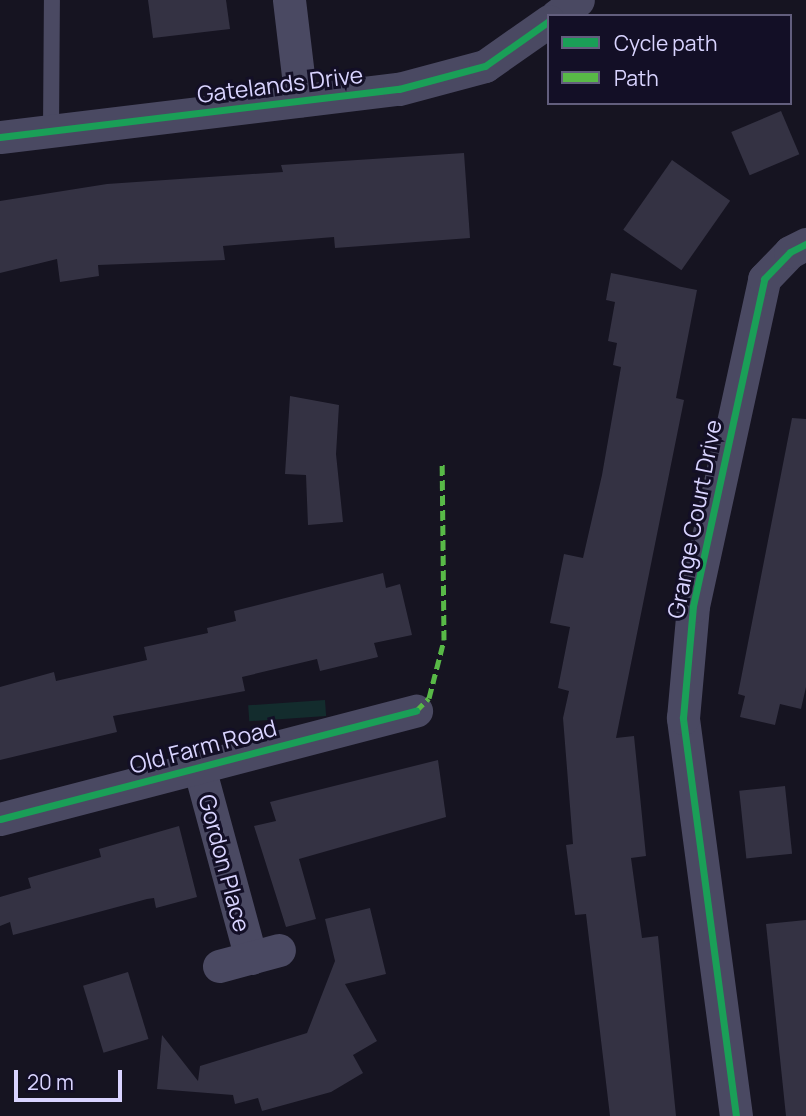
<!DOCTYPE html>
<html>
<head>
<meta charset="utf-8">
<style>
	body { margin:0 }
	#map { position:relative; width:806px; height:1116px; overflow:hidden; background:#161421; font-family:Manrope,sans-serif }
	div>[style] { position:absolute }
	.green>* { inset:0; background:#132c2d; transform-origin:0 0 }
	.building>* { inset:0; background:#343243; transform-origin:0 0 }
	.service>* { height:16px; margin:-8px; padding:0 8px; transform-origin:8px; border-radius:8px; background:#4a4962 }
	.minor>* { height:33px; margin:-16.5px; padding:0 16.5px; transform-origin:16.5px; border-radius:16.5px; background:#4a4962 }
	.quiet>* { height:5px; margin-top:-2.5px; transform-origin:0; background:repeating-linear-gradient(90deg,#58b947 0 10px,transparent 0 15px) }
	.cycleway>* { height:7px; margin:-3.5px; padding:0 3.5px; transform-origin:3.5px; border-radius:3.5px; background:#1a9f57 }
	span { translate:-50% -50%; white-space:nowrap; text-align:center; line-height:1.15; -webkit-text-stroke:6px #130f26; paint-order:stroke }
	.street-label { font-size:23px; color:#d9d4ff }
	.legend { position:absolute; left:547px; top:14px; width:245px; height:91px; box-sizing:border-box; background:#130f26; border:2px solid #625e7d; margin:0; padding:9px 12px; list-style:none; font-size:21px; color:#d9d4ff }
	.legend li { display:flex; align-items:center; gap:14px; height:35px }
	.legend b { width:35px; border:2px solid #625e7d }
	.scale { position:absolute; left:14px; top:1070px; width:108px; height:32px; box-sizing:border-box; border:4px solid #d9d4ff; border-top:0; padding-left:9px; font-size:21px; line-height:24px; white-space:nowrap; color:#d9d4ff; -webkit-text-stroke:5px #130f26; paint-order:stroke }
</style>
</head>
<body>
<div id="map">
	<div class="green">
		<div style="left:325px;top:700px;width:16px;height:77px;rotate:86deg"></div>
	</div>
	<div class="building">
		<div style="clip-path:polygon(148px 0,226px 0,230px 29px,153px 38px)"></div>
		<div style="left:781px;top:111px;width:47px;height:54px;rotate:67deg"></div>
		<div style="clip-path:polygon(464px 153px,470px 238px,335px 248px,334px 237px,223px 246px,225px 260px,98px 265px,99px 276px,60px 282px,57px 259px,0 273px,0 201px,107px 184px,283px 172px,281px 165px)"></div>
		<div style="left:672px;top:160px;width:71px;height:85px;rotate:35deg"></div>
		<div style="clip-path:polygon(611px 273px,697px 290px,676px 398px,684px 400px,616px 738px,634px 736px,646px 856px,631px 858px,642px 938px,658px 936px,676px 1116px,610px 1116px,586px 914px,575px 915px,566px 845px,573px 844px,563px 718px,569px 691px,558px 688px,570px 627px,550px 623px,564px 554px,583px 558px,602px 475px,621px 367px,613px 365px,617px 343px,608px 341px,615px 302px,606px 300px)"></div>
		<div style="clip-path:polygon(290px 396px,339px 405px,336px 454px,343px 522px,308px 525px,306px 475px,285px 474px)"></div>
		<div style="clip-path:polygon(792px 418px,806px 419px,806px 687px,801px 709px,780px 704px,775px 725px,740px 717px,745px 696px,738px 694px)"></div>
		<div style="clip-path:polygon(383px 573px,386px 588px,400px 584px,412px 635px,374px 643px,378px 657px,320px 671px,317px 659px,242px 677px,245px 691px,113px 716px,117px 732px,0 760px,0 687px,54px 672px,56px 681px,147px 660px,144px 647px,208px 633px,207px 628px,236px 621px,234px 611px)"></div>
		<div style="clip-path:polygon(438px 760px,446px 817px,299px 859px,316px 919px,286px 927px,254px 826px,276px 821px,270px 802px)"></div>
		<div style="left:785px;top:786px;width:68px;height:46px;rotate:84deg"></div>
		<div style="clip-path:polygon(179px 826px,197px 897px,156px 908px,154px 898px,147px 899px,13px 935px,10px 922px,0 926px,0 897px,31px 888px,28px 878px,101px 857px,99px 849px)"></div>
		<div style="clip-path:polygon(370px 908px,386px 974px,345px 984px,377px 1041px,353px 1055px,363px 1073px,331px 1092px,262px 1111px,258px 1098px,235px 1104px,233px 1095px,157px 1089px,162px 1035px,198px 1081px,200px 1066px,307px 1033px,335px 961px,325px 919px)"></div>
		<div style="clip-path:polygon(806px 920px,806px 1116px,786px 1116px,766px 924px)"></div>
		<div style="left:128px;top:972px;width:70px;height:47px;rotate:73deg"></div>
	</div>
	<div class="service">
		<div style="left:51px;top:131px;width:131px;rotate:-89.6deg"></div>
	</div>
	<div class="minor">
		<div style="left:289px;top:0;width:101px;rotate:83.2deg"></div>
		<div style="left:556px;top:16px;width:27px;rotate:-36deg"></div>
		<div style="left:0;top:137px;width:402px;rotate:-6.9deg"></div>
		<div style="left:399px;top:89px;width:89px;rotate:-15deg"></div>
		<div style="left:485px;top:66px;width:78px;rotate:-35.1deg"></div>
		<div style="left:199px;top:767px;width:198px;rotate:74.8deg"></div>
		<div style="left:0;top:819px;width:430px;rotate:-14.6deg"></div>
		<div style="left:219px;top:966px;width:62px;rotate:-14.9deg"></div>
		<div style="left:736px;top:1116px;width:402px;rotate:-97.6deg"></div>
		<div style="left:683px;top:718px;width:112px;rotate:-84.9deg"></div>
		<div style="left:693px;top:606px;width:335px;rotate:-77.7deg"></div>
		<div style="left:764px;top:279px;width:37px;rotate:-46deg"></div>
		<div style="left:790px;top:252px;width:18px;rotate:-27deg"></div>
	</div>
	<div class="quiet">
		<div style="left:416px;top:711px;width:18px;rotate:-45deg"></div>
		<div style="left:429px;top:698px;width:60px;rotate:-75.5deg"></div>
		<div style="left:444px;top:640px;width:179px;rotate:-90.6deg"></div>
	</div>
	<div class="cycleway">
		<div style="left:0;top:137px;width:402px;rotate:-6.9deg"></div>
		<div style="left:399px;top:89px;width:89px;rotate:-15deg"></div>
		<div style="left:485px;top:66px;width:78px;rotate:-35.1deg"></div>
		<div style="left:0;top:819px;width:430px;rotate:-14.6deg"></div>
		<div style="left:736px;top:1116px;width:402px;rotate:-97.6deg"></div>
		<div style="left:683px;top:718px;width:112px;rotate:-84.9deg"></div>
		<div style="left:693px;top:606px;width:335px;rotate:-77.7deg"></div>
		<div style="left:764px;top:279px;width:37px;rotate:-46deg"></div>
		<div style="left:790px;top:252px;width:18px;rotate:-27deg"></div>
	</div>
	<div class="street-label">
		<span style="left:280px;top:84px;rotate:-7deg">Gatelands Drive</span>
		<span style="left:694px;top:519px;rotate:-79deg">Grange Court Drive</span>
		<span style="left:203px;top:746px;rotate:-15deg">Old Farm Road</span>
		<span style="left:225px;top:863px;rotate:75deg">Gordon Place</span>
	</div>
	<ul class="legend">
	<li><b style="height:9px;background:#1a9f57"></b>Cycle path</li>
	<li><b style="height:9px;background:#58b947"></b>Path</li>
	</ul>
	<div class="scale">20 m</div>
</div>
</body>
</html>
